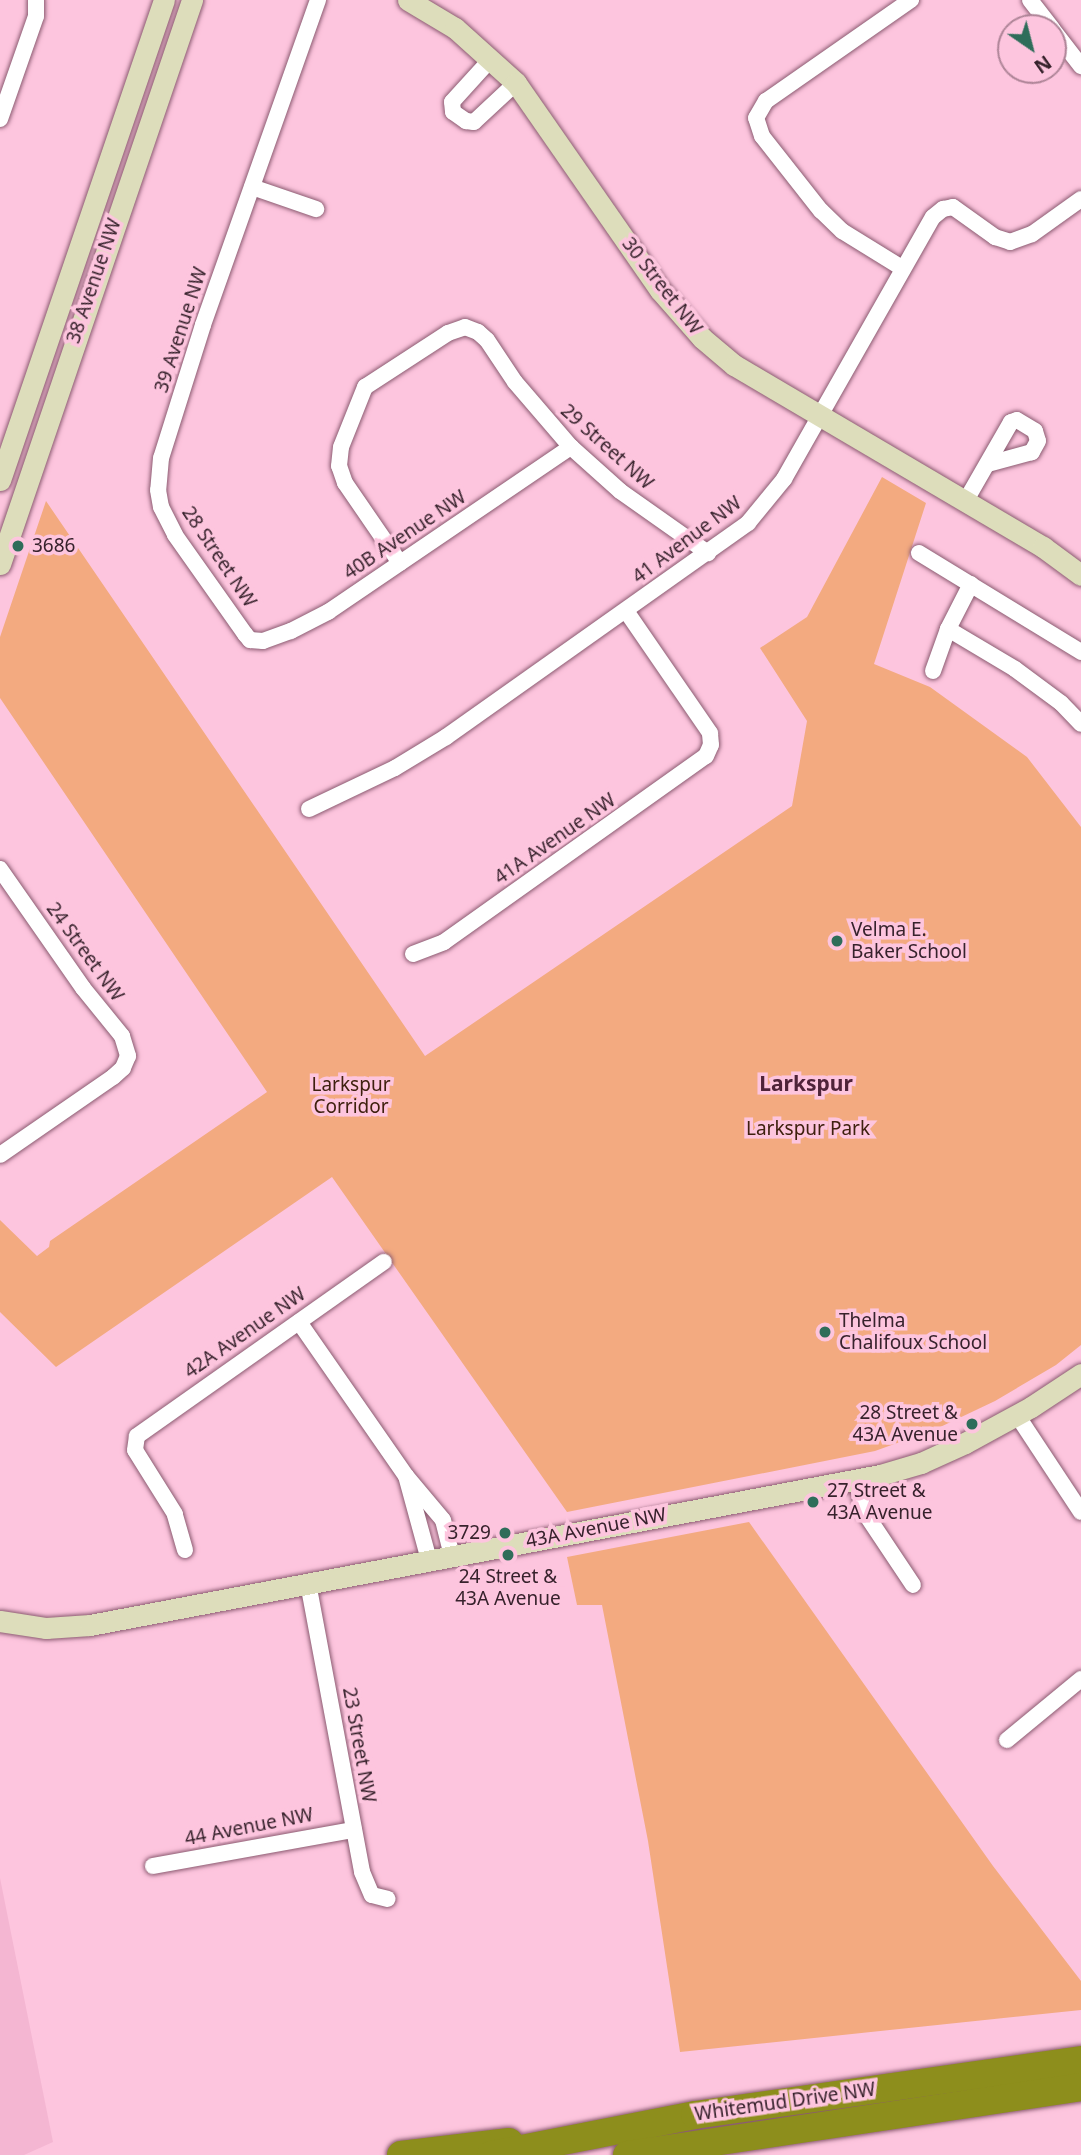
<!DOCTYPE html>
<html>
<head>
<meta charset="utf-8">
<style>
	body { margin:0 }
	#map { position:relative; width:1081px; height:2155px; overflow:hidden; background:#fdc5de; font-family:"Noto Sans",sans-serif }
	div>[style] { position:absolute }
	.built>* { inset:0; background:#f4b6d2 }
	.green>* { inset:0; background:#f3aa80 }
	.roads { filter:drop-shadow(0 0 2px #8b5b71) drop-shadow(0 0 2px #8b5b71) }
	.street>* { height:16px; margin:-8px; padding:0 8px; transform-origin:8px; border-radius:8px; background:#fff }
	.secondary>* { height:21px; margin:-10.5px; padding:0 10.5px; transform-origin:10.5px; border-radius:10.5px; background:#ddb }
	.highway>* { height:28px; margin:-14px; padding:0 14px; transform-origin:14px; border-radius:14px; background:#8d8e1c }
	.dots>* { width:19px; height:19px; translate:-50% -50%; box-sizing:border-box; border:4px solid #fdc5de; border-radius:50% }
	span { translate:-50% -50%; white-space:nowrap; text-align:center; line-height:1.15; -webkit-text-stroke:7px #fdc5de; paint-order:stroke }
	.street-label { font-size:19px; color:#37222c }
	.poi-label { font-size:19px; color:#37222c }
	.left { translate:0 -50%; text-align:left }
	.right { translate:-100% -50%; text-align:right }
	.park-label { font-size:19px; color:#3e200e }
	.neighbourhood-label { font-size:21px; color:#4f2339; font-weight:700 }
	.north { position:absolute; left:997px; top:14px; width:70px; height:70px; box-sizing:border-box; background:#fdc5de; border:2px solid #ae8497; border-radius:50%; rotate:145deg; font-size:19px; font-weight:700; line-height:28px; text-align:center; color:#37222c }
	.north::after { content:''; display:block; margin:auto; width:24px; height:32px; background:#2f6d5a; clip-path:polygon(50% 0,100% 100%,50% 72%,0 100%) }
</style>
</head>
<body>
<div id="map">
	<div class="built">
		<div style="clip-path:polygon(0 1878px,53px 2142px,24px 2155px,0 2155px)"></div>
	</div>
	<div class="green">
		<div style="clip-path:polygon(882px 477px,926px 503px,874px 664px,930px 687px,1027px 757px,1081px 827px,1081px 1345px,1056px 1365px,995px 1401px,936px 1429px,875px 1451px,567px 1512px,332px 1177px,56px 1367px,0 1312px,0 1220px,37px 1256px,49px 1247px,50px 1241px,267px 1092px,0 698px,0 637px,46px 501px,425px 1056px,792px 806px,807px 721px,760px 648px,807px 617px)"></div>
		<div style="clip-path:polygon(749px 1522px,993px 1866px,1081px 1981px,1081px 2010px,680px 2052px,648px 1841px,602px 1605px,577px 1605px,567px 1557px)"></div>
	</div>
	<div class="roads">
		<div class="street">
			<div style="left:318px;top:0;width:345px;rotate:109.5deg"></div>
			<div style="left:203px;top:325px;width:139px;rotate:107.5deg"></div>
			<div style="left:161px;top:458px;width:32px;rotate:95deg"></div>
			<div style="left:158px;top:490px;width:17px;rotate:80deg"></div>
			<div style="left:161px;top:507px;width:31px;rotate:63deg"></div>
			<div style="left:175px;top:535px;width:121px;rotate:54.7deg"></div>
			<div style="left:245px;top:634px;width:8px;rotate:50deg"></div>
			<div style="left:250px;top:640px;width:13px;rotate:4deg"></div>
			<div style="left:263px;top:641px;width:30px;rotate:-20deg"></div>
			<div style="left:291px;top:631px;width:42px;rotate:-27.2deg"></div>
			<div style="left:328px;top:612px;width:294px;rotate:-34.2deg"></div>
			<div style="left:1030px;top:0;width:36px;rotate:52deg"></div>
			<div style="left:1053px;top:30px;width:46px;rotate:52.1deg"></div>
			<div style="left:491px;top:59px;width:58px;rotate:132.2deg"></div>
			<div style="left:452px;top:102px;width:10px;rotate:84deg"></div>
			<div style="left:453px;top:112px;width:16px;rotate:35deg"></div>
			<div style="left:466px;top:121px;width:8px;rotate:7deg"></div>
			<div style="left:474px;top:122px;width:57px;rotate:-42.9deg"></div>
			<div style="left:0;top:119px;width:109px;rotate:-70.7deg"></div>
			<div style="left:36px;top:16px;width:16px;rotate:-90deg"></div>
			<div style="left:252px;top:187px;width:68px;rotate:19deg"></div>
			<div style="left:902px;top:268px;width:70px;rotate:-148.3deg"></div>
			<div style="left:842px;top:231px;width:29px;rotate:-136deg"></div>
			<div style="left:821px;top:211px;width:95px;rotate:-128.2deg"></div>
			<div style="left:762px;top:136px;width:19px;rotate:-108deg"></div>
			<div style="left:756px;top:118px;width:20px;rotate:-60deg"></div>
			<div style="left:766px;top:101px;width:177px;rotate:-34.9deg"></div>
			<div style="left:965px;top:502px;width:92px;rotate:-60.1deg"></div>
			<div style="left:1011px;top:422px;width:6px;rotate:-18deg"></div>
			<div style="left:1017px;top:420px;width:21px;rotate:31deg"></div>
			<div style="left:1035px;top:431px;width:10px;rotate:73deg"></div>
			<div style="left:1038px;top:441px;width:13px;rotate:119deg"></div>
			<div style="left:1032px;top:452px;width:46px;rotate:164.7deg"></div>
			<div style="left:919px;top:553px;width:190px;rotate:31.4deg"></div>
			<div style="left:400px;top:563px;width:97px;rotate:-124.5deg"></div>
			<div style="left:345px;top:483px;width:18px;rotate:-109deg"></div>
			<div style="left:339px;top:466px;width:19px;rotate:-84deg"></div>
			<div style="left:341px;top:447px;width:65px;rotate:-68.2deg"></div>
			<div style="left:365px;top:387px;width:99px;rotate:-33deg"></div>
			<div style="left:448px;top:333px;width:18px;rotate:-19deg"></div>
			<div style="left:465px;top:327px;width:14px;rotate:21deg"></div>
			<div style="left:478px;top:332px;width:12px;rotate:42deg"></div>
			<div style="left:487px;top:340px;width:50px;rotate:56.3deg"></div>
			<div style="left:515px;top:382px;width:86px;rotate:49.3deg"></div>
			<div style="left:571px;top:447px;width:66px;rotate:41.9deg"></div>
			<div style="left:620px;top:491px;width:108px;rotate:35.2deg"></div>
			<div style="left:971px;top:584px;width:51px;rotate:117.1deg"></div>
			<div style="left:948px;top:629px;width:78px;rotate:30.8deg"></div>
			<div style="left:1015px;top:669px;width:57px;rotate:36.5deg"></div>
			<div style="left:1061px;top:703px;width:29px;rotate:46deg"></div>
			<div style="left:933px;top:671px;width:45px;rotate:-70.3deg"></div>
			<div style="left:309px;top:809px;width:95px;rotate:-25.5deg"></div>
			<div style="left:395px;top:768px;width:60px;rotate:-31.3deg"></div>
			<div style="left:446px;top:737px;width:370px;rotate:-35.3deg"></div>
			<div style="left:748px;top:523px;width:57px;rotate:-50.7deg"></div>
			<div style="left:784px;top:479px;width:301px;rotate:-60.4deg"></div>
			<div style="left:933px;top:217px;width:13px;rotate:-39deg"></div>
			<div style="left:943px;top:209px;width:10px;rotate:-11deg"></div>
			<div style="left:953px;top:207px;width:52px;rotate:35.5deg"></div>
			<div style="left:995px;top:237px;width:16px;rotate:18deg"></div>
			<div style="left:1010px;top:242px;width:23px;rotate:-20deg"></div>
			<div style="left:1032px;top:234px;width:60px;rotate:-35.5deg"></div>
			<div style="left:0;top:869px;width:145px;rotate:55.1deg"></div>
			<div style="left:83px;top:988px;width:62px;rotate:50.9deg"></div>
			<div style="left:122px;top:1036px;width:21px;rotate:73deg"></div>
			<div style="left:128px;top:1056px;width:13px;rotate:113deg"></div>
			<div style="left:123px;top:1068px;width:13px;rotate:138deg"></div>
			<div style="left:113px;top:1077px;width:137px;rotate:145.4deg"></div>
			<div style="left:413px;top:954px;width:33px;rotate:-21deg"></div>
			<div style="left:444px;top:942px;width:321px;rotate:-35.4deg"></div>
			<div style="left:706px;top:756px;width:12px;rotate:-66deg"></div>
			<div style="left:711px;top:745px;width:12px;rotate:-95deg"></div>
			<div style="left:710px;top:733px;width:148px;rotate:-124.5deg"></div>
			<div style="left:299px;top:1322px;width:188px;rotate:55.2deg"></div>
			<div style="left:406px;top:1476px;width:57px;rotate:49.9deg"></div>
			<div style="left:443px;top:1520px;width:37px;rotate:76deg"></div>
			<div style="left:1017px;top:1415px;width:116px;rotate:56.6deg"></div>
			<div style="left:406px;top:1476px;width:87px;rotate:74.7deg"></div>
			<div style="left:857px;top:1480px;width:31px;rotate:79deg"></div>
			<div style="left:863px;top:1510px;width:90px;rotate:56.3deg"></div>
			<div style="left:185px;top:1550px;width:37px;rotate:-106deg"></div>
			<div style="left:175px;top:1514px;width:75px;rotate:-122deg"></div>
			<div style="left:135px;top:1450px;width:14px;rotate:-82deg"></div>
			<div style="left:137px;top:1436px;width:302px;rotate:-35.2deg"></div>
			<div style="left:308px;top:1583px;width:294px;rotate:79.4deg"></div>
			<div style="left:362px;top:1872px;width:25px;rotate:67deg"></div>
			<div style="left:372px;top:1895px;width:16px;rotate:14deg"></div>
			<div style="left:1007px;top:1740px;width:96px;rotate:-39.5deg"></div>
			<div style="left:153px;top:1866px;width:204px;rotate:-10.2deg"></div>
		</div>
		<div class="secondary">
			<div style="left:408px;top:0;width:55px;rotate:30.8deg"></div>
			<div style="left:455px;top:28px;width:82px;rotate:42deg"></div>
			<div style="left:516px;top:83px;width:252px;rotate:55.2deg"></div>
			<div style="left:660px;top:290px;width:64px;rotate:48.8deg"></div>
			<div style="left:702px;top:338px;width:42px;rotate:40.2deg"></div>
			<div style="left:734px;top:365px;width:359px;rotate:30.5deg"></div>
			<div style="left:1043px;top:547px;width:47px;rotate:36.4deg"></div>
			<div style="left:0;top:480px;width:507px;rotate:-71.14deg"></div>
			<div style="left:0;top:564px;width:596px;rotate:-71.2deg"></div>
			<div style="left:0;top:1621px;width:47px;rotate:8.7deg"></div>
			<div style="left:46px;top:1628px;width:44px;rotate:-3.9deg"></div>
			<div style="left:90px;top:1625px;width:804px;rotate:-10.75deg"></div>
			<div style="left:880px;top:1475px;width:43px;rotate:-16.3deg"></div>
			<div style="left:921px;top:1463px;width:48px;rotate:-24.4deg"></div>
			<div style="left:965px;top:1443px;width:75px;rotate:-28.6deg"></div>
			<div style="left:1031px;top:1407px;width:60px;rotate:-33.4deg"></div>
		</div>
		<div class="highway">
			<div style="left:401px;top:2155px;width:109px;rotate:-6.9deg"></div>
			<div style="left:491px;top:2155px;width:208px;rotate:-11.1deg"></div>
			<div style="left:695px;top:2115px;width:390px;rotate:-8.1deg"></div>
			<div style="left:627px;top:2155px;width:459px;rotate:-8.5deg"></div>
		</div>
	</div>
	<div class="dots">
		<div style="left:18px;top:546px;background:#2f6d5a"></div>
		<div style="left:837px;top:941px;background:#2f6d5a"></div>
		<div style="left:825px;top:1332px;background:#2f6d5a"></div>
		<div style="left:972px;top:1424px;background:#2f6d5a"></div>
		<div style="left:813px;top:1502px;background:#2f6d5a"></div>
		<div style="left:505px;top:1533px;background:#2f6d5a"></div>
		<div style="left:508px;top:1555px;background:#2f6d5a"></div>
	</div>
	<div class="street-label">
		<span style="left:94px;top:281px;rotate:-71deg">38 Avenue NW</span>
		<span style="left:662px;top:286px;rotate:52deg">30 Street NW</span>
		<span style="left:181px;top:330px;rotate:-72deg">39 Avenue NW</span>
		<span style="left:607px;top:447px;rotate:42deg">29 Street NW</span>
		<span style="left:405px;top:535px;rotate:-34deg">40B Avenue NW</span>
		<span style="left:687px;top:540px;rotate:-37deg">41 Avenue NW</span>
		<span style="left:219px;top:557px;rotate:56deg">28 Street NW</span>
		<span style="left:555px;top:839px;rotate:-35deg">41A Avenue NW</span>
		<span style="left:85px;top:952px;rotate:54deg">24 Street NW</span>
		<span style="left:245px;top:1333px;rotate:-35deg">42A Avenue NW</span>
		<span style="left:596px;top:1528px;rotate:-11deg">43A Avenue NW</span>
		<span style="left:359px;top:1745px;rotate:80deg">23 Street NW</span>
		<span style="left:249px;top:1827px;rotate:-11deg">44 Avenue NW</span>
		<span style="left:785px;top:2102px;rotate:-8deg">Whitemud Drive NW</span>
	</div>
	<div class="poi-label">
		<span class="left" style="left:32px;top:546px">3686</span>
		<span class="left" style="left:851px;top:941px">Velma E.<br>Baker School</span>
		<span class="left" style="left:839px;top:1332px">Thelma<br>Chalifoux School</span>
		<span class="right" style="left:958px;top:1424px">28 Street &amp;<br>43A Avenue</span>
		<span class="left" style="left:827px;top:1502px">27 Street &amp;<br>43A Avenue</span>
		<span class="right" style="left:491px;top:1533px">3729</span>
		<span style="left:508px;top:1588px">24 Street &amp;<br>43A Avenue</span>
	</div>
	<div class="park-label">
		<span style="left:351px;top:1096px">Larkspur<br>Corridor</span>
		<span style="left:808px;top:1129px">Larkspur Park</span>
	</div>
	<div class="neighbourhood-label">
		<span style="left:806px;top:1083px">Larkspur</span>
	</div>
	<div class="north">N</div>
</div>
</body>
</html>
